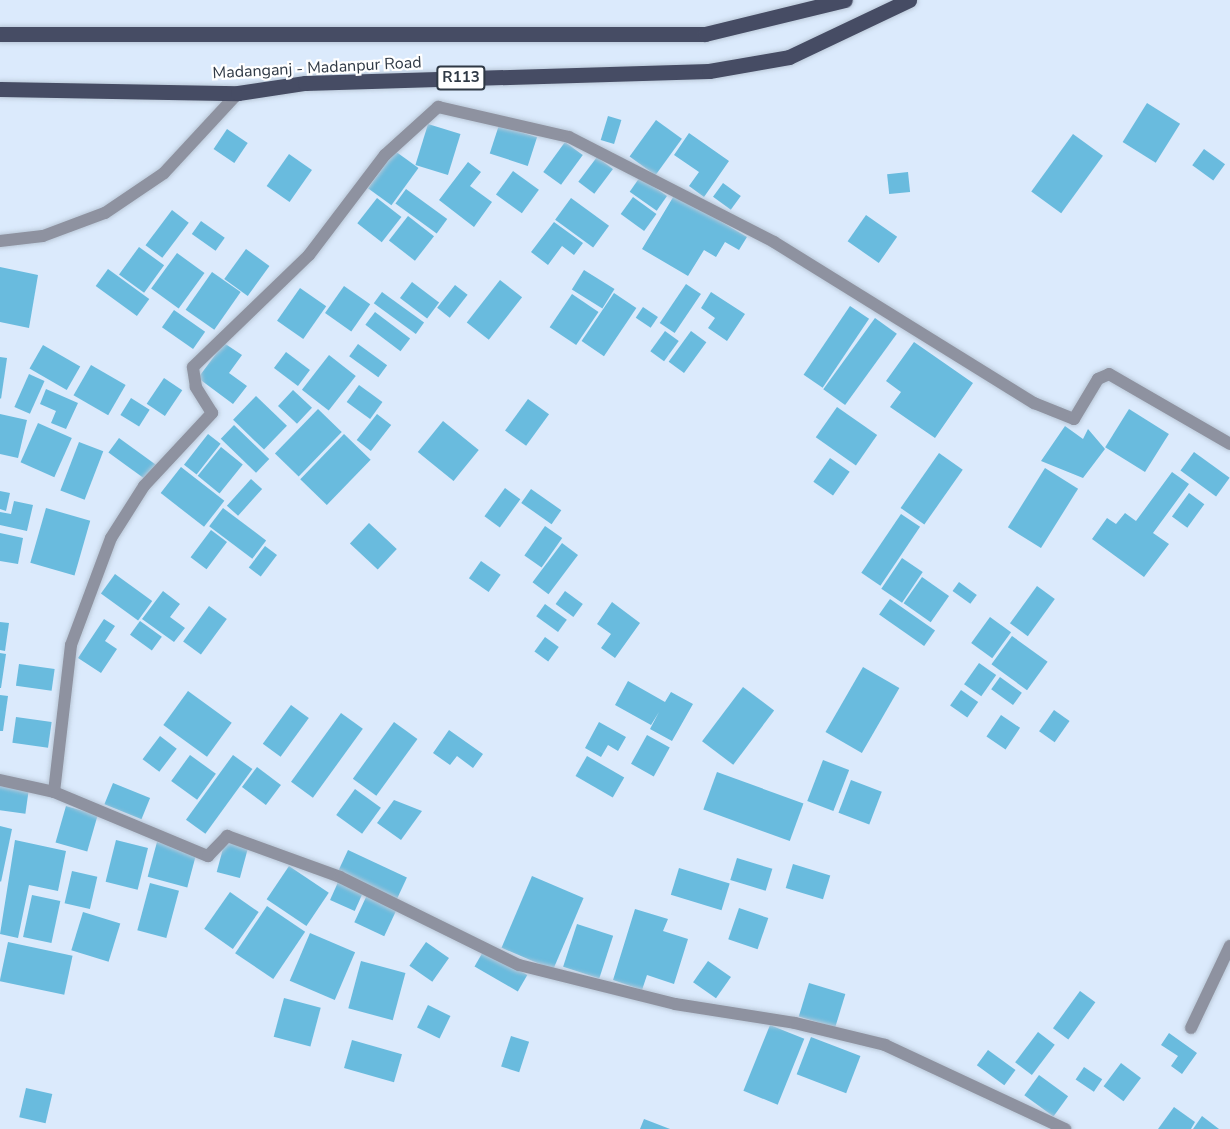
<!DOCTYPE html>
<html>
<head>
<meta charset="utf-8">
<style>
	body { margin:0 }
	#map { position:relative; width:1230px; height:1129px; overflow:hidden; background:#dbeafc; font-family:"Nunito Sans",sans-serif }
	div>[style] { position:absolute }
	.building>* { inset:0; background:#69bbde; transform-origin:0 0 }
	.roads { filter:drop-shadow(0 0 2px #b9c7d7) drop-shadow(0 0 2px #b9c7d7) }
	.street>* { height:12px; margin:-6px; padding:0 6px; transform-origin:6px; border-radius:6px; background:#8e92a0 }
	.primary>* { height:15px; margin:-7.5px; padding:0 7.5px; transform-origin:7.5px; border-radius:7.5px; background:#464c64 }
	span { translate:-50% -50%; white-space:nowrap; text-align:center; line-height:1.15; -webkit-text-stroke:4.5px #fff; paint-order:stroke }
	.shield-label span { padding:2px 4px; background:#fff; border:2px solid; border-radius:4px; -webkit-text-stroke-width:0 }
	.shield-label { font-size:15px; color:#2f3945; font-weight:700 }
	.street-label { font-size:16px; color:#2f3945 }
</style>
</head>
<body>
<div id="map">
	<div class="building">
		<div style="left:1147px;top:103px;width:39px;height:46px;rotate:32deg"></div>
		<div style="left:608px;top:116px;width:14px;height:25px;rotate:17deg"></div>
		<div style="left:656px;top:120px;width:32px;height:45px;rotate:36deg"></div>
		<div style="left:428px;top:124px;width:34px;height:43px;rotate:17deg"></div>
		<div style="left:499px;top:125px;width:40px;height:30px;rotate:18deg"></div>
		<div style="left:227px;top:129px;width:25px;height:24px;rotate:34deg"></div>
		<div style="clip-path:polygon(689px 133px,729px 161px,704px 197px,689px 186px,699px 172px,674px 155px)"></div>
		<div style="left:1073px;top:134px;width:37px;height:71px;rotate:36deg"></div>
		<div style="left:565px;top:142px;width:22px;height:37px;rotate:36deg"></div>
		<div style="left:1204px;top:149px;width:26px;height:20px;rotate:36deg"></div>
		<div style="left:395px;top:151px;width:29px;height:46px;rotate:36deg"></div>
		<div style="left:289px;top:154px;width:28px;height:39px;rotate:35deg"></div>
		<div style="left:597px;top:157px;width:20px;height:31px;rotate:37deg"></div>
		<div style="clip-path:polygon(468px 162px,481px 172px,470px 186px,492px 202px,474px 227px,439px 200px)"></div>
		<div style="left:513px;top:171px;width:32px;height:29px;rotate:36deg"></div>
		<div style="left:908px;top:172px;width:20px;height:21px;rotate:84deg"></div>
		<div style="left:640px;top:177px;width:33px;height:18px;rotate:35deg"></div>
		<div style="left:723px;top:183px;width:22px;height:17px;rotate:36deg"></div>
		<div style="left:406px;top:189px;width:51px;height:18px;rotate:36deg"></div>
		<div style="clip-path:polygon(675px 194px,747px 237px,739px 250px,725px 242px,716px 257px,704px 250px,688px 276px,642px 249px)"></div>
		<div style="left:633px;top:197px;width:29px;height:21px;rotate:36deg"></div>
		<div style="left:377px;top:198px;width:31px;height:32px;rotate:38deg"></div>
		<div style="left:571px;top:198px;width:47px;height:27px;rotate:36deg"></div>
		<div style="left:172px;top:210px;width:21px;height:44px;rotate:37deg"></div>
		<div style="left:866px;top:215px;width:38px;height:32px;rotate:35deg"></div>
		<div style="left:408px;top:216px;width:33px;height:31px;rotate:38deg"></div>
		<div style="left:201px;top:221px;width:29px;height:16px;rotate:35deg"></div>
		<div style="clip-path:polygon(554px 222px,583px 243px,574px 255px,562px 246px,548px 265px,531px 252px)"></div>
		<div style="left:139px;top:247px;width:31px;height:34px;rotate:36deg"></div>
		<div style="left:246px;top:249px;width:29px;height:37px;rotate:36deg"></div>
		<div style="left:177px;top:253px;width:34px;height:44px;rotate:36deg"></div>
		<div style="clip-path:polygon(0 267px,38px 275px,29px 328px,0 322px)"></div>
		<div style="left:108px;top:269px;width:51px;height:21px;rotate:36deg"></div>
		<div style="left:584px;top:270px;width:36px;height:23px;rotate:32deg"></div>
		<div style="left:212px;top:272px;width:35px;height:46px;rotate:35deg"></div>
		<div style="left:500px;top:280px;width:28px;height:54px;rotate:38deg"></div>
		<div style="left:412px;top:282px;width:34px;height:20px;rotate:37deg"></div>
		<div style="left:686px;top:284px;width:18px;height:47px;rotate:34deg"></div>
		<div style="left:455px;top:285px;width:16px;height:29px;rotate:38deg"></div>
		<div style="left:344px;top:286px;width:32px;height:33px;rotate:35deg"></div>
		<div style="left:300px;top:288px;width:32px;height:40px;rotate:35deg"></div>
		<div style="left:382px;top:292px;width:52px;height:14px;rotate:36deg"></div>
		<div style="clip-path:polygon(711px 292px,745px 314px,727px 341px,708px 328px,715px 318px,701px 308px)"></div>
		<div style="left:614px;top:293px;width:27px;height:58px;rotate:34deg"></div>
		<div style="left:572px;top:294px;width:32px;height:40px;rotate:34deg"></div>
		<div style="left:850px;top:306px;width:23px;height:83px;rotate:34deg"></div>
		<div style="left:643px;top:307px;width:18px;height:13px;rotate:34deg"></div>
		<div style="left:174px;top:310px;width:38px;height:21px;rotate:35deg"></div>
		<div style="left:375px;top:312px;width:44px;height:16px;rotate:37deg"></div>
		<div style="left:875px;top:318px;width:27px;height:88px;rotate:36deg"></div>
		<div style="left:665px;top:331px;width:17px;height:25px;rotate:36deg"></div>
		<div style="left:691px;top:331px;width:19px;height:38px;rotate:36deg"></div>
		<div style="clip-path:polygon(914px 342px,973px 383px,935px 438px,890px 407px,901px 392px,886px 381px)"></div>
		<div style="clip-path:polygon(224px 343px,242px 355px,229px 373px,247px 386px,233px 404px,198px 378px)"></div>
		<div style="left:358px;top:344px;width:36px;height:15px;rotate:36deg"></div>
		<div style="left:43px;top:345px;width:43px;height:27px;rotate:30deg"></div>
		<div style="left:286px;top:352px;width:30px;height:20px;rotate:37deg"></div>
		<div style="left:329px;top:355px;width:34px;height:44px;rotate:38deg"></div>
		<div style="clip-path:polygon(0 357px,7px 358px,1px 399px,0 398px)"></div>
		<div style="left:91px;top:365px;width:40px;height:35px;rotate:30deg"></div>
		<div style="left:29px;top:374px;width:17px;height:36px;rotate:24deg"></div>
		<div style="left:164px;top:378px;width:22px;height:31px;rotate:34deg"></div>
		<div style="left:359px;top:385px;width:29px;height:21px;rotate:36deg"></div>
		<div style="clip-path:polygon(46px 389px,78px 403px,66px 429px,51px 423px,56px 411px,40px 404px)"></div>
		<div style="left:293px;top:390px;width:26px;height:22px;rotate:43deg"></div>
		<div style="left:256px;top:396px;width:43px;height:33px;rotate:44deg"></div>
		<div style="left:131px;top:398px;width:22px;height:20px;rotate:32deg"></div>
		<div style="left:528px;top:399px;width:26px;height:39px;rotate:36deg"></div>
		<div style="left:837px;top:407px;width:49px;height:37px;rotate:35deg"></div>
		<div style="left:318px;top:409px;width:33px;height:62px;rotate:44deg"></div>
		<div style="left:1129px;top:409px;width:47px;height:45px;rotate:32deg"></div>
		<div style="clip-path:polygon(0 414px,27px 420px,18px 458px,0 454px)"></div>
		<div style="left:377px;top:414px;width:18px;height:33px;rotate:38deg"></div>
		<div style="left:443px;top:421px;width:46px;height:40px;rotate:39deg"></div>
		<div style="left:38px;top:423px;width:37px;height:43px;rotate:24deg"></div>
		<div style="left:234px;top:425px;width:49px;height:19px;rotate:44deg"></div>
		<div style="clip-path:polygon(1065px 426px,1083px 439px,1088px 429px,1105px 449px,1083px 478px,1041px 461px)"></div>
		<div style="left:208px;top:434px;width:16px;height:39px;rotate:38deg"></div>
		<div style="left:344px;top:434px;width:37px;height:63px;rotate:44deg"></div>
		<div style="left:119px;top:438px;width:46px;height:18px;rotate:36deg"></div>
		<div style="left:79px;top:442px;width:26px;height:52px;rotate:21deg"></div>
		<div style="left:221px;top:447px;width:28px;height:37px;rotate:39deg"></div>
		<div style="left:1194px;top:452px;width:44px;height:23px;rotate:36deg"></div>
		<div style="left:939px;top:453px;width:29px;height:67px;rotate:35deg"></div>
		<div style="left:830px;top:458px;width:24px;height:29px;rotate:35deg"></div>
		<div style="left:181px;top:467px;width:55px;height:33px;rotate:38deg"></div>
		<div style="left:1045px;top:468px;width:39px;height:70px;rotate:32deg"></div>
		<div style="clip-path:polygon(1172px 472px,1189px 484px,1153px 533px,1169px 544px,1144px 577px,1092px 539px,1107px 518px,1116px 524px,1125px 513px,1136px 521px)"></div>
		<div style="left:251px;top:479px;width:15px;height:36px;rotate:42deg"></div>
		<div style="left:505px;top:488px;width:19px;height:35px;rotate:36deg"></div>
		<div style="left:531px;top:489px;width:37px;height:17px;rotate:35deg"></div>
		<div style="clip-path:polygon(0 491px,10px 493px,6px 511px,0 509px)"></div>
		<div style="left:1189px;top:493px;width:19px;height:29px;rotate:36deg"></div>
		<div style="clip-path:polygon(14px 501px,33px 505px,27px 531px,0 525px,0 512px,11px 514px)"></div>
		<div style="left:46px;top:508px;width:46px;height:57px;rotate:16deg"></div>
		<div style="left:223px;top:508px;width:54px;height:23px;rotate:37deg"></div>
		<div style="left:901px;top:514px;width:23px;height:71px;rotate:34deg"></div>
		<div style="left:369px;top:523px;width:38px;height:28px;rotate:43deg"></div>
		<div style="left:545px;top:526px;width:21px;height:36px;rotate:35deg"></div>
		<div style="left:211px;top:530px;width:20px;height:34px;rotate:37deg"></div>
		<div style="clip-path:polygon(0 533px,23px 538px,18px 564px,0 561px)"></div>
		<div style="left:562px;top:543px;width:20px;height:49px;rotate:37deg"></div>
		<div style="left:265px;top:546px;width:15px;height:27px;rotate:37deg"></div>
		<div style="left:902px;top:558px;width:25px;height:37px;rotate:34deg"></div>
		<div style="left:481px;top:561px;width:24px;height:21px;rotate:35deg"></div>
		<div style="left:115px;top:574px;width:46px;height:24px;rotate:36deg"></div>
		<div style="left:922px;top:577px;width:33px;height:32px;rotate:35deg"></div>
		<div style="left:959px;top:582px;width:22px;height:11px;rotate:36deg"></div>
		<div style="left:1037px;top:586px;width:22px;height:46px;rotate:36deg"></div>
		<div style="clip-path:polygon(163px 591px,180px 604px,170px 617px,185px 628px,174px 642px,142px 619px)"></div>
		<div style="left:565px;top:591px;width:22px;height:16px;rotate:36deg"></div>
		<div style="left:890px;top:599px;width:55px;height:19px;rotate:35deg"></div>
		<div style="clip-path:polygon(612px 602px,640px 623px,615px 658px,601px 648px,611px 634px,597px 624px)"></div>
		<div style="left:545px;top:604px;width:27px;height:15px;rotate:36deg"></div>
		<div style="left:209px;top:606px;width:22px;height:44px;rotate:36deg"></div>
		<div style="left:990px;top:617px;width:26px;height:32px;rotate:36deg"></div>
		<div style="clip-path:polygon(104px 619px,115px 626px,105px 641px,117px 649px,101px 673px,78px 658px)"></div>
		<div style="left:140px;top:621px;width:27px;height:17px;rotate:36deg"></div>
		<div style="clip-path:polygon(0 622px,9px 623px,5px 651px,0 650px)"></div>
		<div style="left:1012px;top:636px;width:44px;height:35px;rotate:36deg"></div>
		<div style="left:545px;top:637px;width:17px;height:18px;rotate:36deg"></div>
		<div style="clip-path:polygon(0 653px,6px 654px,1px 688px,0 688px)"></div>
		<div style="left:979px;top:663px;width:21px;height:26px;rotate:35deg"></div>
		<div style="left:19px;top:664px;width:36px;height:22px;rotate:8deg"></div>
		<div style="left:863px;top:667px;width:42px;height:75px;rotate:30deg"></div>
		<div style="left:1000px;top:677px;width:27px;height:15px;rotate:36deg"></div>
		<div style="clip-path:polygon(628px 681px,665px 702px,671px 692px,693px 704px,672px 741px,650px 729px,659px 712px,651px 725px,615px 705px)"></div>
		<div style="left:743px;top:687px;width:39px;height:68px;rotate:37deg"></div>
		<div style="left:961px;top:690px;width:21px;height:19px;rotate:35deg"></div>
		<div style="left:188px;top:691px;width:54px;height:42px;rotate:36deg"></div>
		<div style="clip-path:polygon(0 695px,8px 696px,3px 731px,0 731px)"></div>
		<div style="left:291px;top:705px;width:22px;height:48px;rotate:36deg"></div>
		<div style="left:1054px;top:710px;width:19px;height:26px;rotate:35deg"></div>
		<div style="left:341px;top:713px;width:27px;height:85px;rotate:36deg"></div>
		<div style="left:1001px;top:715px;width:23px;height:26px;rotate:34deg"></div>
		<div style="left:16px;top:717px;width:36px;height:26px;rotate:8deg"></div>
		<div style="left:394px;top:722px;width:29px;height:70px;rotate:36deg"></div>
		<div style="clip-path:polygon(599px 722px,626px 737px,618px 751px,608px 745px,601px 757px,585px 748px)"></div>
		<div style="clip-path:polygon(449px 730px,483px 754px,473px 768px,457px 756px,450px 765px,433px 753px)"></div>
		<div style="left:647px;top:735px;width:26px;height:33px;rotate:29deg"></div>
		<div style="left:160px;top:736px;width:21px;height:29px;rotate:37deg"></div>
		<div style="left:190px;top:755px;width:32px;height:32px;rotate:36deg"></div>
		<div style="left:233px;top:755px;width:24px;height:80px;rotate:36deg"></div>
		<div style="left:587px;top:756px;width:43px;height:23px;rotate:30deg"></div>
		<div style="left:823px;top:760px;width:28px;height:44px;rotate:21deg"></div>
		<div style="left:257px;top:767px;width:30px;height:25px;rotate:37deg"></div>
		<div style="left:717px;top:772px;width:92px;height:40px;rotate:20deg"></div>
		<div style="left:851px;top:780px;width:33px;height:35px;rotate:21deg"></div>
		<div style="left:113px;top:783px;width:40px;height:23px;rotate:22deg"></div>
		<div style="left:0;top:786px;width:29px;height:24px;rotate:8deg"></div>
		<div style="left:355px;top:789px;width:32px;height:32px;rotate:36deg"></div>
		<div style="clip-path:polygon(394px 800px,422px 811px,401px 840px,377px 823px)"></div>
		<div style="left:66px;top:806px;width:33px;height:38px;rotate:16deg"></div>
		<div style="clip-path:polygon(0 826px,12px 829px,1px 882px,0 881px)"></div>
		<div style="clip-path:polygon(15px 840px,66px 851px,58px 891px,29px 885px,18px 938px,0 934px)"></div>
		<div style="left:116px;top:840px;width:33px;height:43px;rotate:14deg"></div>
		<div style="left:225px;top:841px;width:24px;height:32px;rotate:15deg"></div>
		<div style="left:157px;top:842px;width:41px;height:36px;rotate:15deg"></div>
		<div style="left:348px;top:850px;width:65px;height:25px;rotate:25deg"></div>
		<div style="left:737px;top:858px;width:37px;height:23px;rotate:17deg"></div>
		<div style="left:793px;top:864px;width:39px;height:25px;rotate:17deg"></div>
		<div style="left:289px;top:866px;width:48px;height:40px;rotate:34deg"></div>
		<div style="left:679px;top:868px;width:53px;height:28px;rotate:17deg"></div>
		<div style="left:72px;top:871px;width:26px;height:33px;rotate:13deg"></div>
		<div style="left:532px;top:876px;width:56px;height:78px;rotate:23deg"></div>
		<div style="left:339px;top:880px;width:27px;height:22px;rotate:24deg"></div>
		<div style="left:150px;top:883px;width:30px;height:49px;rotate:15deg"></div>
		<div style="left:230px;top:892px;width:35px;height:45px;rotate:35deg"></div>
		<div style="left:32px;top:895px;width:29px;height:43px;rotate:12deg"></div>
		<div style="left:367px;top:895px;width:33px;height:30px;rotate:25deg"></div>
		<div style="left:267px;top:906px;width:46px;height:57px;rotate:34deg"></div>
		<div style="left:739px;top:908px;width:31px;height:33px;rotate:19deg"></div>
		<div style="clip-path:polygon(635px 909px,668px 919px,663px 931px,688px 939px,674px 984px,647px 975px,642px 990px,613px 980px)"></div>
		<div style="left:83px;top:912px;width:39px;height:40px;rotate:17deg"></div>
		<div style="left:577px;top:924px;width:38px;height:45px;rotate:18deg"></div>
		<div style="left:310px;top:933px;width:49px;height:52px;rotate:23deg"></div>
		<div style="left:8px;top:942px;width:66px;height:40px;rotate:12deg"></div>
		<div style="left:426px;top:942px;width:28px;height:29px;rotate:35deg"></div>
		<div style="left:484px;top:950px;width:50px;height:19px;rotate:30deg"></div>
		<div style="left:361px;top:961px;width:46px;height:49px;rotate:15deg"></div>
		<div style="left:708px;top:961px;width:28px;height:26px;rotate:35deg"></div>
		<div style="left:809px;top:983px;width:38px;height:35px;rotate:17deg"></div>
		<div style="left:1080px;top:991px;width:19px;height:46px;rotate:36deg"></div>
		<div style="left:284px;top:998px;width:38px;height:40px;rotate:15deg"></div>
		<div style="left:428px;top:1005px;width:25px;height:25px;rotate:26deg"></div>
		<div style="left:770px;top:1025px;width:37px;height:71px;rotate:22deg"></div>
		<div style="left:1038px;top:1032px;width:21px;height:38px;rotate:37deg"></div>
		<div style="clip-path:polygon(1169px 1033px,1197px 1053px,1182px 1074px,1171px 1066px,1178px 1056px,1161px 1045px)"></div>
		<div style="left:511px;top:1036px;width:19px;height:32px;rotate:18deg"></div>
		<div style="left:811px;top:1037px;width:53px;height:40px;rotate:21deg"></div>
		<div style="left:352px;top:1040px;width:52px;height:29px;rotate:16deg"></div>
		<div style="left:988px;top:1050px;width:34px;height:19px;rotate:36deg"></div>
		<div style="left:1121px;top:1063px;width:25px;height:29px;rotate:37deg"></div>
		<div style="left:1084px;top:1067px;width:22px;height:15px;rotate:34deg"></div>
		<div style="left:1039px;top:1075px;width:36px;height:25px;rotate:36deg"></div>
		<div style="left:26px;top:1088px;width:27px;height:30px;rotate:13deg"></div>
		<div style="clip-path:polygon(1174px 1107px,1195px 1122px,1191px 1129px,1158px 1129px)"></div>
		<div style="clip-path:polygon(1202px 1116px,1219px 1129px,1193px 1129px)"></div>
		<div style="clip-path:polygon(644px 1119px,670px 1129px,640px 1129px)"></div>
	</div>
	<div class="roads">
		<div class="street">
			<div style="left:0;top:241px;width:43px;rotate:-6.6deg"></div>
			<div style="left:43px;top:236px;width:66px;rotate:-20.4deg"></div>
			<div style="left:105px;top:213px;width:71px;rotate:-34.1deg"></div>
			<div style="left:164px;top:173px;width:109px;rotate:-47.2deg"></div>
			<div style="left:0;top:780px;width:55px;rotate:12.5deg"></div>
			<div style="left:54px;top:792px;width:167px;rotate:22.6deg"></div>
			<div style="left:208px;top:856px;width:28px;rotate:-46deg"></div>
			<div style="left:227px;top:836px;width:120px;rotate:19.9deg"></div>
			<div style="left:340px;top:877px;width:199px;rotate:26.2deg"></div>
			<div style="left:519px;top:965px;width:161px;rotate:14deg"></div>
			<div style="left:675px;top:1004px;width:121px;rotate:9deg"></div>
			<div style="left:795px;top:1023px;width:93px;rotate:13.7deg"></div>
			<div style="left:885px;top:1045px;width:199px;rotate:25deg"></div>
			<div style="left:54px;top:792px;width:148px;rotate:-83.4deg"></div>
			<div style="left:71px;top:645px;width:114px;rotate:-69.5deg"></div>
			<div style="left:111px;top:538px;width:62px;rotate:-57.6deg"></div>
			<div style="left:144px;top:486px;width:100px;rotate:-47deg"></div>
			<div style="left:212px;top:413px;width:31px;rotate:-122deg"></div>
			<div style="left:196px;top:387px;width:20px;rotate:-99deg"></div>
			<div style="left:193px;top:367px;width:161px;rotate:-44deg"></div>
			<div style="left:309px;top:255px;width:126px;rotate:-52.8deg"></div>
			<div style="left:385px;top:155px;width:72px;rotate:-42.2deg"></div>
			<div style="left:438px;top:107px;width:134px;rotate:12.9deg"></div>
			<div style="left:569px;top:137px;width:230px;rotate:27.1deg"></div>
			<div style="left:774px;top:242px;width:306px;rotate:31.8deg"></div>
			<div style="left:1034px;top:403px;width:43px;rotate:21.8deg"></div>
			<div style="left:1074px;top:419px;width:47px;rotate:-59deg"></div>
			<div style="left:1098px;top:379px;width:12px;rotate:-24deg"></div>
			<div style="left:1109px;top:374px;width:140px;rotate:30deg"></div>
			<div style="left:1191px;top:1028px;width:91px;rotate:-64.6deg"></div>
		</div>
		<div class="primary">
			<div style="left:0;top:34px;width:705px"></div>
			<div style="left:705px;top:34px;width:144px;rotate:-13.7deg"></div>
			<div style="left:0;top:89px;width:238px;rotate:1deg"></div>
			<div style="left:238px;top:93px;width:68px;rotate:-8.5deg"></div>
			<div style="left:305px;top:83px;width:404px;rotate:-1.7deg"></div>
			<div style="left:709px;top:71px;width:81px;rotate:-9.9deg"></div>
			<div style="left:789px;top:57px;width:133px;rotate:-25.4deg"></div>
		</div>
	</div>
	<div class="shield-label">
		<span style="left:461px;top:78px">R113</span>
	</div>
	<div class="street-label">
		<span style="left:317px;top:68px;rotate:-3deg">Madanganj - Madanpur Road</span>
	</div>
</div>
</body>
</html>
